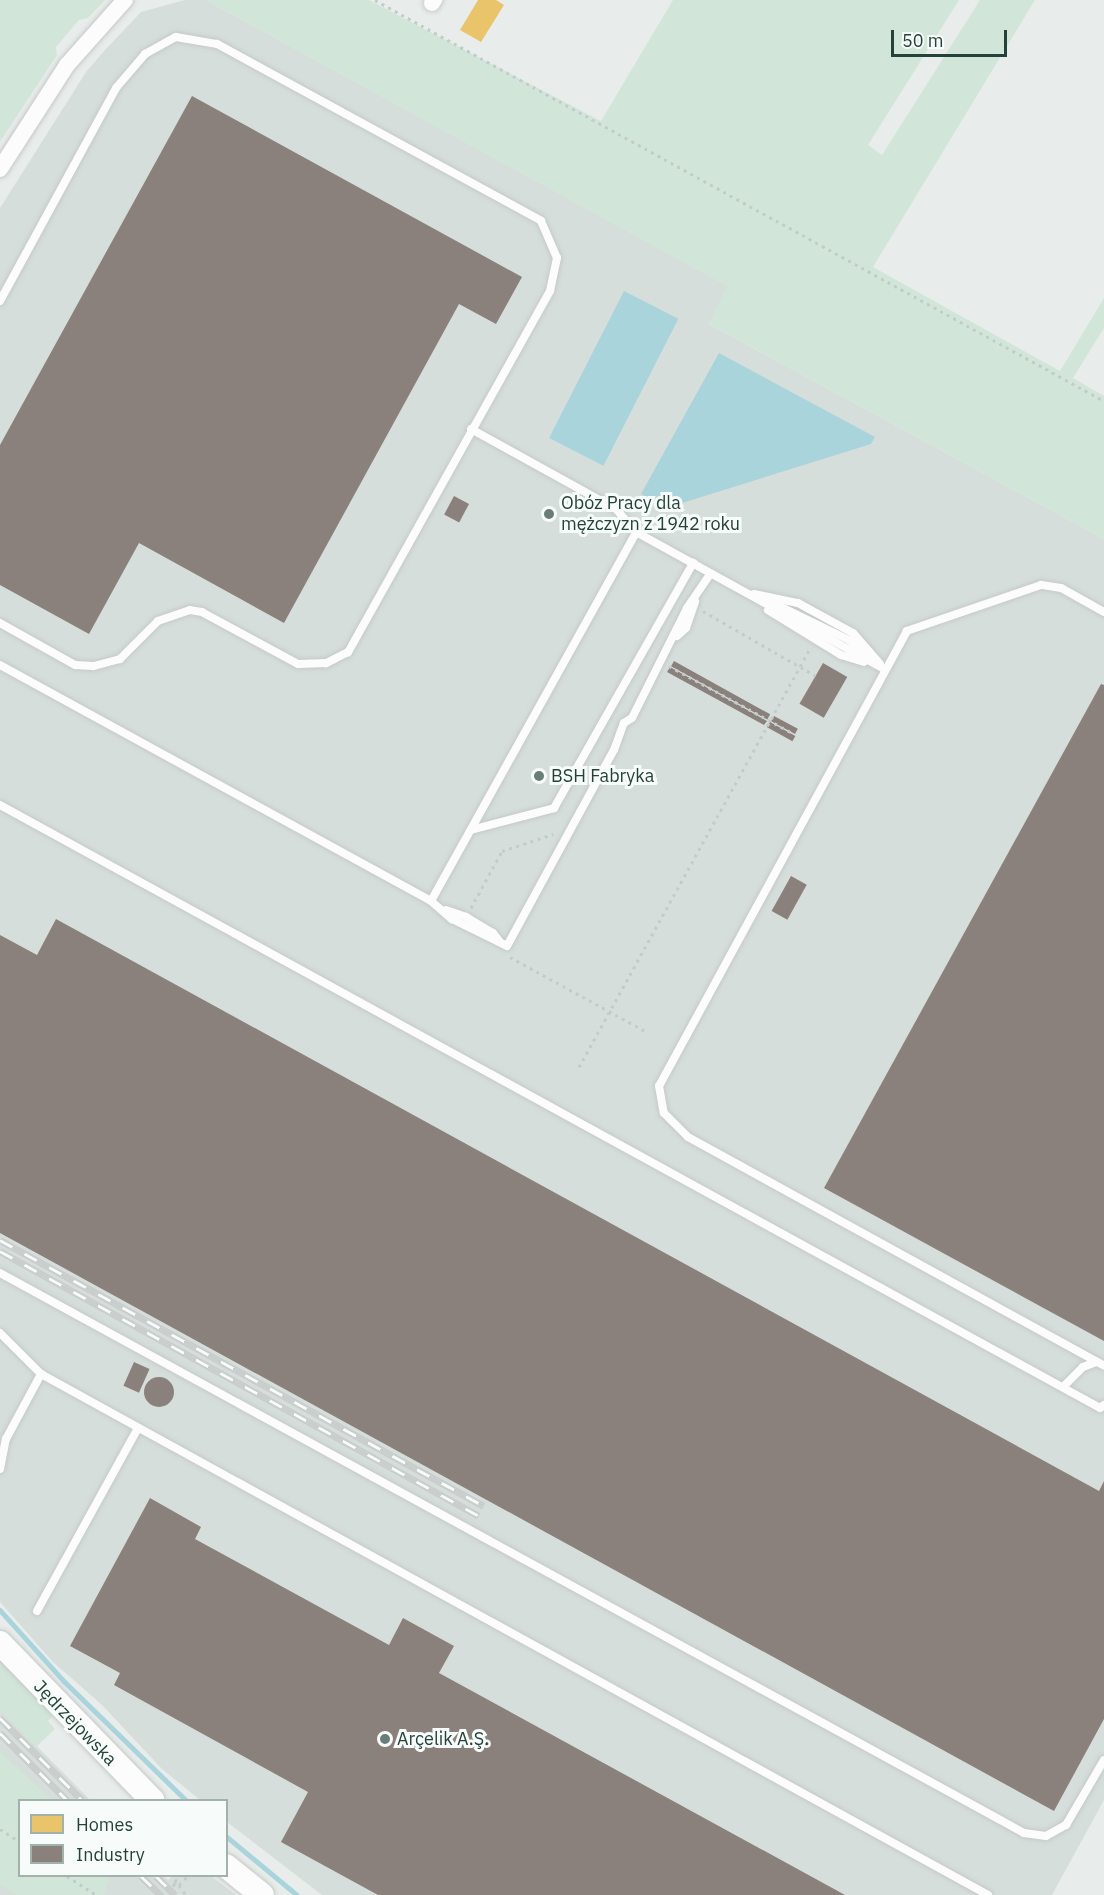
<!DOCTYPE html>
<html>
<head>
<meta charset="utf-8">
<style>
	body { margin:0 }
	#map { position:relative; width:1104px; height:1895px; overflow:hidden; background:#e8edeb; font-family:"IBM Plex Sans",sans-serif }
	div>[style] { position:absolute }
	.built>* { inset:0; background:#d6dedb }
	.green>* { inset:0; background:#d1e6d8 }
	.water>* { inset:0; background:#a9d4db; transform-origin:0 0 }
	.homes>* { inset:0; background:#e9c46a }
	.industry>* { inset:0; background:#8a817c; transform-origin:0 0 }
	.round { border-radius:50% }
	.stream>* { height:4.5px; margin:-2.25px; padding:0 2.25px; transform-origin:2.25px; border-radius:2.25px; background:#a9d4db }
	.path>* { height:3px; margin-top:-1.5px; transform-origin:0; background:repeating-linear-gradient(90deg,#c3ccca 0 3px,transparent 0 7.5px) }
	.roads { filter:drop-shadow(0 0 2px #c5cac8) drop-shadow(0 0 2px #c5cac8) }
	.lane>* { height:8px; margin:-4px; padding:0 4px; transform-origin:4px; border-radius:4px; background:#fcfcfc }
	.street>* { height:16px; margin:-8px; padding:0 8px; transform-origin:8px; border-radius:8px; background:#fcfcfc }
	.secondary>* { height:24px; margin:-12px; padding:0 12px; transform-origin:12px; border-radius:12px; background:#fcfcfc }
	.rail>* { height:7px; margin-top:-3.5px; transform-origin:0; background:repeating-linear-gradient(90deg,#f7fbf9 0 14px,#c9cdcc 0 28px); box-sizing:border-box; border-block:2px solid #c9cdcc }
	.dots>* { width:16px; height:16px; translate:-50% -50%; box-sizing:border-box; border:3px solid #f7fbf9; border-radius:50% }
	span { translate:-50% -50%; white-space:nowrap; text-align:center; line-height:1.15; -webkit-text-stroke:6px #f7fbf9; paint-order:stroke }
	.poi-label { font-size:18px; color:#24423a }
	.left { translate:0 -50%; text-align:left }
	.street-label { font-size:18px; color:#24423a }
	.legend { position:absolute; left:18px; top:1799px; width:210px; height:78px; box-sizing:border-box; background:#f7fbf9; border:2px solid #a3b1ad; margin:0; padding:8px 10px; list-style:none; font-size:18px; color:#24423a }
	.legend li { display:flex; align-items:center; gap:12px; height:30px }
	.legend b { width:30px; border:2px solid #a3b1ad }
	.scale { position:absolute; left:891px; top:30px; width:116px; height:27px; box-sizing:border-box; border:3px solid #24423a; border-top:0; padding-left:8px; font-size:18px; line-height:21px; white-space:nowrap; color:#24423a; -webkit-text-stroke:4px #f7fbf9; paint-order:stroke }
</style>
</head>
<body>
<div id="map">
	<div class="built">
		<div style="clip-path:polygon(185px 0,206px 0,728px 286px,709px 324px,1104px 539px,1104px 1800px,1052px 1895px,322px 1895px,227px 1822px,226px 1800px,200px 1800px,162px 1769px,102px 1705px,53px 1662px,0 1602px,0 208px,86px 72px,104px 51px,141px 12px)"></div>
		<div style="clip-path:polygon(0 1709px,90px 1800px,20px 1800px,20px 1876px,164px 1876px,168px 1880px,172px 1876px,211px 1876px,236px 1895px,0 1895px)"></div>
	</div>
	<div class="green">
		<div style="clip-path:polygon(0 0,105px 0,88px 18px,79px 20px,56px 47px,57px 55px,0 142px)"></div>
		<div style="clip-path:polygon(206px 0,369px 0,601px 121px,673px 0,959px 0,868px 145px,882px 155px,980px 0,1035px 0,873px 267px,1060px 371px,1104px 298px,1104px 328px,1073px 378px,1104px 396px,1104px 539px,709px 324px,727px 286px)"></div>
		<div style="clip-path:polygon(0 1657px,53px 1716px,48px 1721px,55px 1729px,36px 1747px,0 1709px)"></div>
		<div style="clip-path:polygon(0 1752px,51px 1800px,20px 1800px,20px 1876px,107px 1876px,109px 1880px,103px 1895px,17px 1895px,0 1884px)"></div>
	</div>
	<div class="water">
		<div style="left:624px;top:291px;width:61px;height:165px;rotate:27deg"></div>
		<div style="clip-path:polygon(719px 353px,875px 437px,871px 444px,666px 508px,641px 494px)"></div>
	</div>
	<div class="homes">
		<div style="clip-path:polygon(478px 0,496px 0,504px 5px,481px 42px,460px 30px)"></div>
	</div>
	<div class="industry">
		<div style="clip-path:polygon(192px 96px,522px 277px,496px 324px,459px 304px,284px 623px,139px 543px,89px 634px,0 585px,0 445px)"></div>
		<div style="left:454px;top:496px;width:17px;height:21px;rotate:28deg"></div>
		<div style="left:674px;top:661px;width:110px;height:6px;rotate:29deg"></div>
		<div style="left:823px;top:663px;width:28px;height:47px;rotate:30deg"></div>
		<div style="clip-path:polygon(670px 667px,767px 721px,764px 725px,667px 672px)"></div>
		<div style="clip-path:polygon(1101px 684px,1104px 685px,1104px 1341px,824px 1188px)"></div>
		<div style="left:774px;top:716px;width:27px;height:6px;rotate:28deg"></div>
		<div style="left:770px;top:722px;width:29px;height:6px;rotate:29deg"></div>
		<div style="left:791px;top:876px;width:18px;height:40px;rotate:29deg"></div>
		<div style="clip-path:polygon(56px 919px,1099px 1491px,1104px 1481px,1104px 1719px,1054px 1811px,0 1233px,0 935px,37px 955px)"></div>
		<div style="left:134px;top:1362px;width:17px;height:26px;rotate:24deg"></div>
		<div class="round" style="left:144px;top:1377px;width:30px;height:30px"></div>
		<div style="clip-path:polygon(150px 1498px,201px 1527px,195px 1539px,389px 1645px,403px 1618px,454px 1646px,439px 1673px,845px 1895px,378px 1895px,281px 1842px,308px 1792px,114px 1685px,120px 1673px,70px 1646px)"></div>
	</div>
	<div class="stream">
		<div style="left:0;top:1610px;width:96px;rotate:48deg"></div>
		<div style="left:64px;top:1681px;width:170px;rotate:44.3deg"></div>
		<div style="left:226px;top:1836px;width:92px;rotate:39.7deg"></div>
	</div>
	<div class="path">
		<div style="left:375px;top:0;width:832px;rotate:28.81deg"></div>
		<div style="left:703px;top:611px;width:130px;rotate:29.9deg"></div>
		<div style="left:669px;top:666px;width:142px;rotate:28.5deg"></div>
		<div style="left:471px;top:908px;width:65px;rotate:-61.5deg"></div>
		<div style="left:502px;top:851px;width:54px;rotate:-18.4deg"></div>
		<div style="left:510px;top:957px;width:154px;rotate:28.7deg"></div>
		<div style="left:579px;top:1067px;width:478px;rotate:-61.1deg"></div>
		<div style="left:0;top:1829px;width:24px;rotate:33deg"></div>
		<div style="left:67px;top:1876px;width:35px;rotate:33deg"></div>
		<div style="left:179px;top:1885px;width:12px;rotate:55deg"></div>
		<div style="left:161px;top:1895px;width:18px;rotate:-38deg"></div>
		<div style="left:175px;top:1884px;width:5px;rotate:-90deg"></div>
		<div style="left:175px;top:1879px;width:7px;rotate:56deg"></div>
		<div style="left:179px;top:1885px;width:13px;rotate:-45deg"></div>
	</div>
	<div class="roads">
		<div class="lane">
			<div style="left:0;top:301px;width:243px;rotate:-61.4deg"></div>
			<div style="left:116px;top:88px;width:45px;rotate:-49.5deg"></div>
			<div style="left:145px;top:54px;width:35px;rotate:-29deg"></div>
			<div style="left:176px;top:37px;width:42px;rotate:9.7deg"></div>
			<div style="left:217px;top:44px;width:369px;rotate:28.6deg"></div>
			<div style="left:541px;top:221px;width:40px;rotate:66.6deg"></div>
			<div style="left:557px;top:258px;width:34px;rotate:102deg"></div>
			<div style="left:550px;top:291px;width:414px;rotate:119.2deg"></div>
			<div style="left:348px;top:652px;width:25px;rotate:153deg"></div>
			<div style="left:326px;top:663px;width:28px;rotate:178deg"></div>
			<div style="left:298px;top:664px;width:109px;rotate:-151.6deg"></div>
			<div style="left:202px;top:612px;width:12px;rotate:-171deg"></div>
			<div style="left:190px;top:610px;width:34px;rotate:161deg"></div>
			<div style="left:158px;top:621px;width:54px;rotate:135deg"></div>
			<div style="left:120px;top:659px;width:28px;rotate:165deg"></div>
			<div style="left:93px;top:666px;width:18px;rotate:-177deg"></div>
			<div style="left:75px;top:665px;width:86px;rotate:-150.8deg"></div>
			<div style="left:471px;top:429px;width:166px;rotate:28.9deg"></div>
			<div style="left:616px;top:509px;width:30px;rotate:49deg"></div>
			<div style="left:754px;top:594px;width:45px;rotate:11.6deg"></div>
			<div style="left:798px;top:603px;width:63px;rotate:28.6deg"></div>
			<div style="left:853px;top:633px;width:41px;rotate:48.9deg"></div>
			<div style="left:769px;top:601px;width:89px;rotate:26deg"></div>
			<div style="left:849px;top:640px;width:23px;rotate:40deg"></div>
			<div style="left:768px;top:610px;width:86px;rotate:31.7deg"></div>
			<div style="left:841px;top:655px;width:24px;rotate:17deg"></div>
			<div style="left:1104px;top:612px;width:49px;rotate:-150.8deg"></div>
			<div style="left:1061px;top:588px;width:20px;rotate:-171deg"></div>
			<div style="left:1041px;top:585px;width:142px;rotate:161.1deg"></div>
			<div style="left:907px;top:631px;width:518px;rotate:118.59deg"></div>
			<div style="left:659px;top:1086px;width:27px;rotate:80deg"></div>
			<div style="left:664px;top:1113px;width:34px;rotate:45deg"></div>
			<div style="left:688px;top:1137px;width:475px;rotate:28.8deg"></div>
			<div style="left:677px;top:636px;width:12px;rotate:-42deg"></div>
			<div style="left:686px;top:628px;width:28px;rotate:-71deg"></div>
			<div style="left:0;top:665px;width:491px;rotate:28.7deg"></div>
			<div style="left:431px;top:901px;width:422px;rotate:-60.9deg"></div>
			<div style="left:636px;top:532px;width:283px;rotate:28.9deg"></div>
			<div style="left:0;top:805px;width:1254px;rotate:28.73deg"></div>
			<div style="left:1100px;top:1408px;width:5px;rotate:-37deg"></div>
			<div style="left:471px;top:830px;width:86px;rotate:-14.8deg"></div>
			<div style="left:554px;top:808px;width:282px;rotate:-60.4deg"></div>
			<div style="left:431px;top:901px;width:28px;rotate:41deg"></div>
			<div style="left:452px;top:919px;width:61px;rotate:26.1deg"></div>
			<div style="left:507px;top:946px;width:223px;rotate:-61.4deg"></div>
			<div style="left:614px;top:750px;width:29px;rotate:-70deg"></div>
			<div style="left:624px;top:723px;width:9px;rotate:-32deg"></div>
			<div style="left:632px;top:718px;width:123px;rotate:-63.4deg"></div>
			<div style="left:687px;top:608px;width:42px;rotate:-55.6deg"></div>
			<div style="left:446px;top:910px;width:21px;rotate:19deg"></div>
			<div style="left:466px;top:917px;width:31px;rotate:31deg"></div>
			<div style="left:493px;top:933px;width:11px;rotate:52deg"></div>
			<div style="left:0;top:1273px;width:1167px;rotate:28.67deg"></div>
			<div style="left:1024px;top:1833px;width:22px;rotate:8deg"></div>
			<div style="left:1046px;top:1836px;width:23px;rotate:-29deg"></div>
			<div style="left:1066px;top:1825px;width:75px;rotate:-59.7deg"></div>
			<div style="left:0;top:1333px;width:58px;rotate:45deg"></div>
			<div style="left:1063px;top:1387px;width:28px;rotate:-45deg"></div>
			<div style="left:1083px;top:1367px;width:14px;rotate:-21deg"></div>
			<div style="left:0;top:1469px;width:31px;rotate:-79deg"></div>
			<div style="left:6px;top:1439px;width:74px;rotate:-61.7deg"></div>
			<div style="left:41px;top:1374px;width:1081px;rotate:28.82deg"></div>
			<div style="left:37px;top:1611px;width:209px;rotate:-61.1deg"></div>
		</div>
		<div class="street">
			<div style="left:432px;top:3px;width:4px;rotate:-56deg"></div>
			<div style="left:0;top:169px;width:124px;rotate:-57.2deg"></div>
			<div style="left:67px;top:65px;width:87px;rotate:-48.3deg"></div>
		</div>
		<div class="secondary">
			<div style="left:0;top:1643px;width:219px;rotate:45.9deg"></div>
			<div style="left:226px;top:1866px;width:46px;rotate:38.9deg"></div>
		</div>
	</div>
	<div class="rail">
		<div style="left:0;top:1240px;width:552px;rotate:28.79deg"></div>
		<div style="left:0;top:1251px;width:547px;rotate:28.95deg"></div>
		<div style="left:0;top:1718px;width:116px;rotate:45deg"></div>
		<div style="left:0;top:1733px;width:95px;rotate:45deg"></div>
		<div style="left:141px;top:1876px;width:28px;rotate:44deg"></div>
		<div style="left:156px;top:1876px;width:27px;rotate:45deg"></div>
	</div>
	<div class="dots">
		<div style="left:549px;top:514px;background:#697e78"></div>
		<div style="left:539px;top:776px;background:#697e78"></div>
		<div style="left:385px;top:1739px;background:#697e78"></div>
	</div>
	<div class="poi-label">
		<span class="left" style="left:561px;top:514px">Obóz Pracy dla<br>mężczyzn z 1942 roku</span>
		<span class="left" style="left:551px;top:776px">BSH Fabryka</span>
		<span class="left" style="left:397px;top:1739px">Arçelik A.Ş.</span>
	</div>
	<div class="street-label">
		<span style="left:75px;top:1723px;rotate:46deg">Jędrzejowska</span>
	</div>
	<ul class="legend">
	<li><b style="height:16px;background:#e9c46a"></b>Homes</li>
	<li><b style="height:16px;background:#8a817c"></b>Industry</li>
	</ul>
	<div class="scale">50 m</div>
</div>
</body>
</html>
